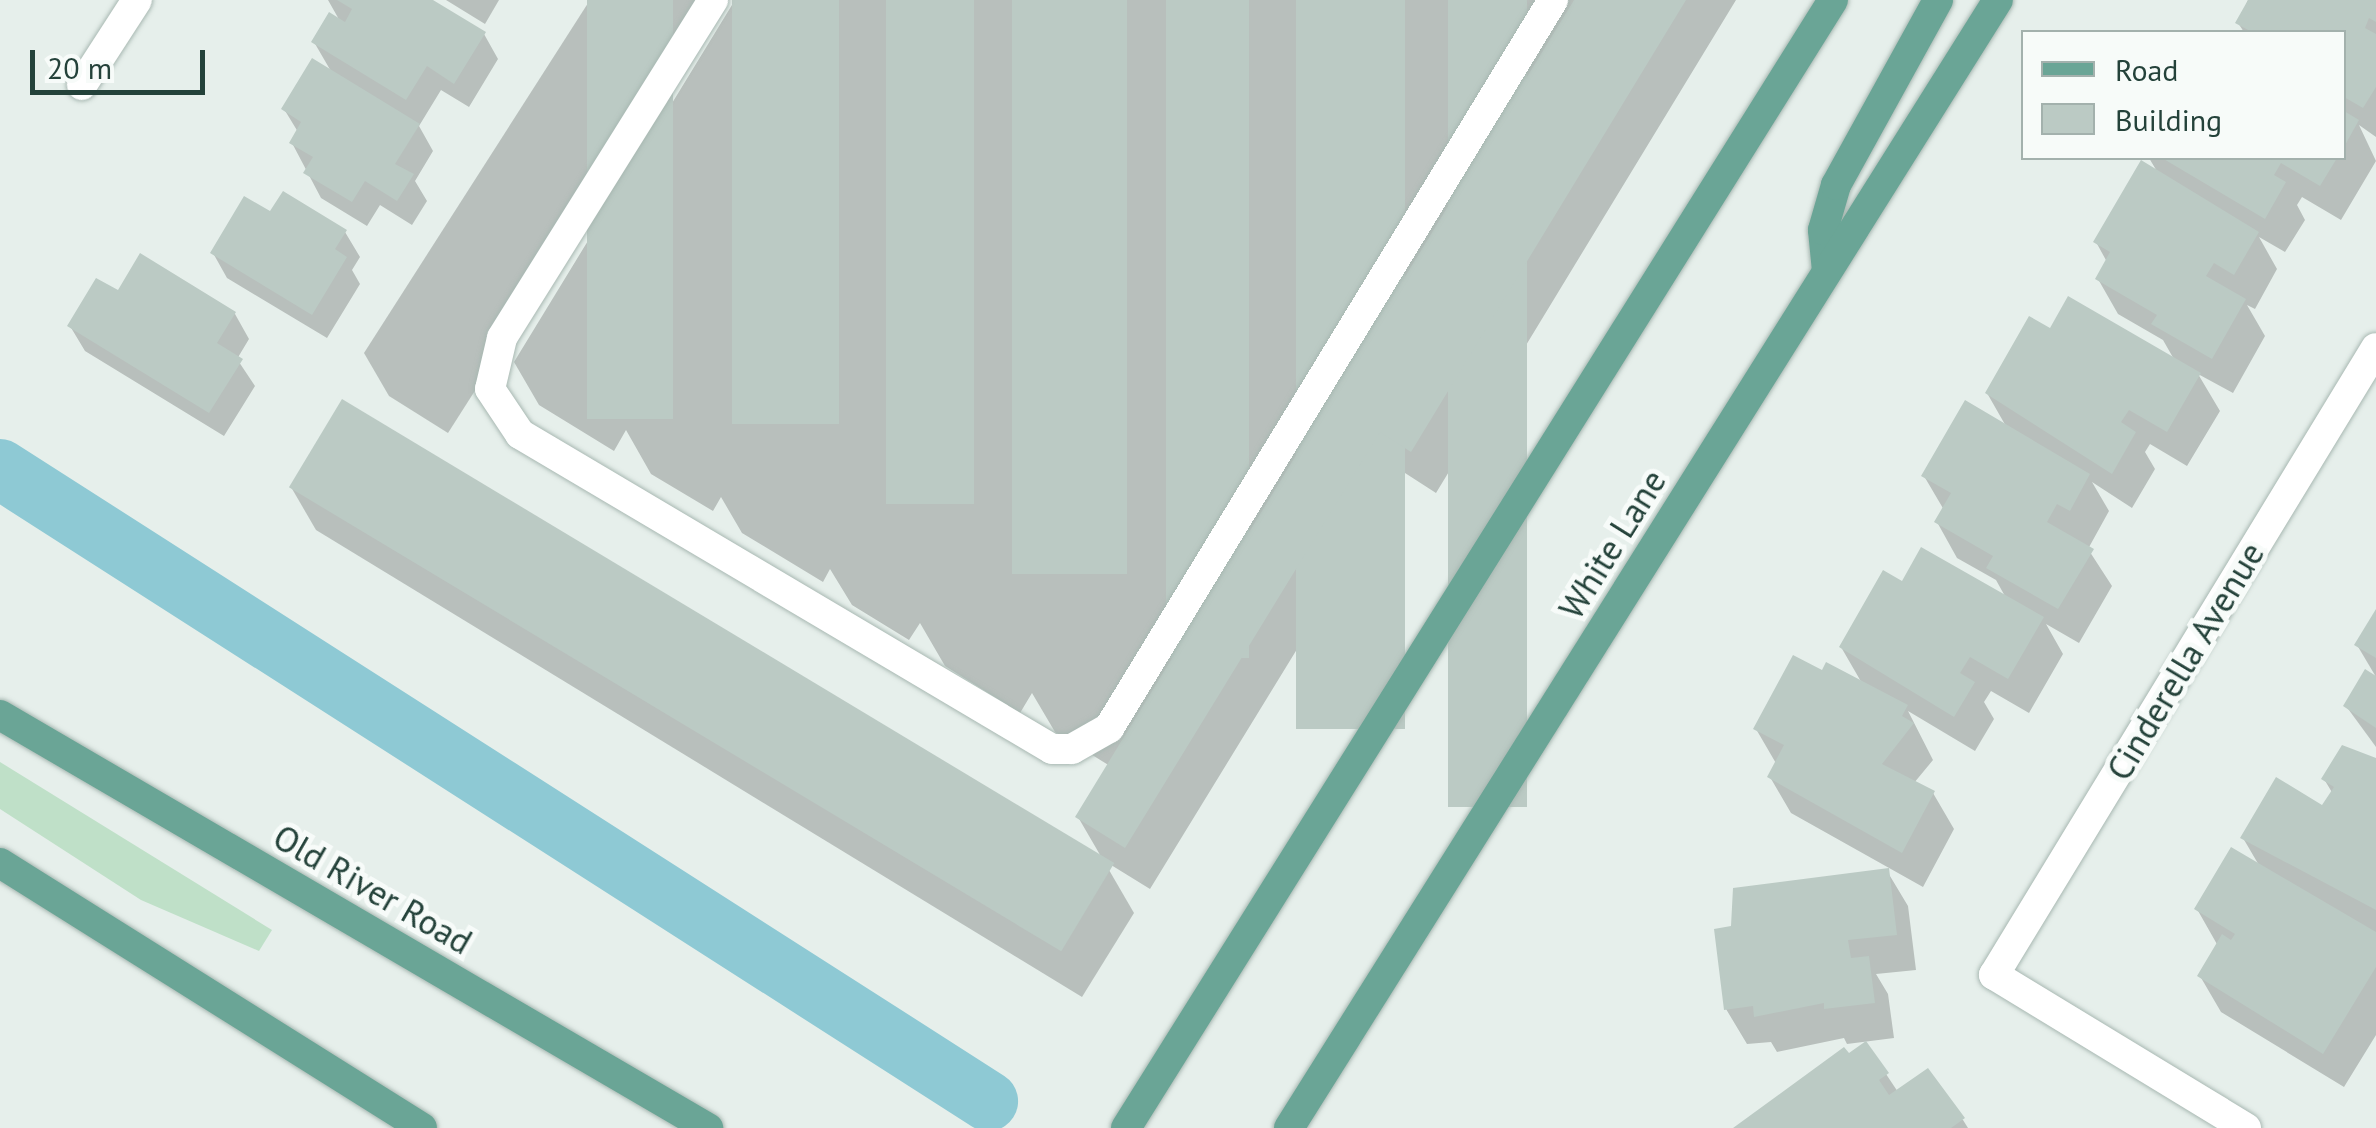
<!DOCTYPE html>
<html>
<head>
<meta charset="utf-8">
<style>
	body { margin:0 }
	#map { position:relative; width:2376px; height:1128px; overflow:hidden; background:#e6efeb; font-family:"PT Sans",sans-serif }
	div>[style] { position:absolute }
	.green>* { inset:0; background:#bfe0c8 }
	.shadow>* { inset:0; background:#0003 }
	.canal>* { height:60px; margin:-30px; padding:0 30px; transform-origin:30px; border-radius:30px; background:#8ec9d4 }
	.building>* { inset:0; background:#bbcac4; transform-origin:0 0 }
	.roads { filter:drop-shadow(0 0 2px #a8b8b2) drop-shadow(0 0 2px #a8b8b2) }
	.minor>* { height:30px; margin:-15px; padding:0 15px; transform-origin:15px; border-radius:15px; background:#fff }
	.major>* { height:30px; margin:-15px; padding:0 15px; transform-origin:15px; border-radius:15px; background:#6aa596 }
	span { translate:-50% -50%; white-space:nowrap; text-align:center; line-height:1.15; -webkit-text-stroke:10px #f7fbf9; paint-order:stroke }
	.street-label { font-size:35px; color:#24423a }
	.legend { position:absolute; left:2021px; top:30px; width:325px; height:130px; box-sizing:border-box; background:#f7fbf9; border:2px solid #a3b1ad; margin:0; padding:12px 18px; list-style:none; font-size:30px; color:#24423a }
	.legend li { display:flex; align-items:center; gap:20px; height:50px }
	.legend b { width:50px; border:2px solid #a3b1ad }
	.scale { position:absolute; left:30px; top:50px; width:175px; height:45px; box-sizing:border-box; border:5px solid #24423a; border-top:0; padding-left:12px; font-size:30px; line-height:35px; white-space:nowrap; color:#24423a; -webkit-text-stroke:8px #f7fbf9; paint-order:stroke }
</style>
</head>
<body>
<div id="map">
	<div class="green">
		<div style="clip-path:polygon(0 762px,272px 930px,259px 951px,141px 900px,0 809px)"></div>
	</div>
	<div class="shadow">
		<div style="clip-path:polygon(328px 0,428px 0,484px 34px,498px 59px,469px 107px,441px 90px,419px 126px,433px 151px,415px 181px,427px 201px,412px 225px,380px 205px,367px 226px,321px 198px,292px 143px,298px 132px,284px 109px,332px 73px,314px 42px,341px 23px)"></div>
		<div style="clip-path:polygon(446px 0,499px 0,485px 24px)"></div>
		<div style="clip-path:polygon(590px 0,724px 0,448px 433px,389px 396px,364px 353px)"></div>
		<div style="clip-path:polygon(735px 0,1736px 0,1436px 493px,1405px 473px,1150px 889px,1103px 860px,1078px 817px,1110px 766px,1055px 732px,1032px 693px,1020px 713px,945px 666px,920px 623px,909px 640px,852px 605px,830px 569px,823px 582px,742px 533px,721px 497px,713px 511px,651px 474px,626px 430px,614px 451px,539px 405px,514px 362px)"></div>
		<div style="clip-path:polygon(2248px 0,2376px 0,2376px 137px,2359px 125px,2376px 161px,2341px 220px,2302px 197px,2297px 205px,2305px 220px,2285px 252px,2259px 237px,2277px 269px,2255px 309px,2247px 305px,2265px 336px,2233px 393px,2198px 374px,2220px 411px,2187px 466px,2150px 444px,2145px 452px,2155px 469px,2132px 508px,2092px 482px,2109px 511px,2088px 549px,2112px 586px,2079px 643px,2046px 624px,2063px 654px,2029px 713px,1991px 691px,1984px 702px,1994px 719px,1975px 751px,1908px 711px,1933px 760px,1914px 783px,1933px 793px,1954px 829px,1923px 887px,1791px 813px,1770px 777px,1777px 765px,1756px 729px,1823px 673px,1863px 685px,1841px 647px,1902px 584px,2006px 598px,1996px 580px,1957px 558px,1937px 522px,1944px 510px,1924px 476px,2007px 428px,1987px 393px,2051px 332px,2175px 361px,2163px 340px,2118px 314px,2098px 279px,2107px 262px,2096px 242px,2158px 173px,2149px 158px,2344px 158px,2344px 32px,2244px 32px,2238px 23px)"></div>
		<div style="clip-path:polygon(271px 215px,345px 232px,360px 257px,352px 270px,360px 284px,327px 338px,227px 278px,213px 253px)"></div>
		<div style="clip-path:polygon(235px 314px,249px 339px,237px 359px,255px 386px,224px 436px,85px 351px,70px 326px)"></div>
		<div style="clip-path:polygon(291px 487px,1109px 870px,1134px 913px,1082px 997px,316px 530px)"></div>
		<div style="clip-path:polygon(2376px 614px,2376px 677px,2357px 645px)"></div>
		<div style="clip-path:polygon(2376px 678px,2376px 747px,2346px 706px)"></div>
		<div style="clip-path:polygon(2376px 765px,2376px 1035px,2344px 1087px,2221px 1012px,2200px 976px,2218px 946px,2197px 909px,2260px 867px,2243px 838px,2323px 809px,2333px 794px,2324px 779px)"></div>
		<div style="clip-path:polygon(1887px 871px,1908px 906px,1916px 970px,1876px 974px,1888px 994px,1894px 1038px,1847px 1044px,1844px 1038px,1777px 1052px,1771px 1042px,1747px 1044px,1726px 1009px,1733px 929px)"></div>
		<div style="clip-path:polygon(1866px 1044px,1898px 1092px,1963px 1120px,1968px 1128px,1737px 1128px)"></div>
	</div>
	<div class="canal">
		<div style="left:0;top:469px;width:1173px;rotate:32.61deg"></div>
	</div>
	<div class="building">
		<div style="clip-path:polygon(337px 0,433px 0,486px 32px,454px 84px,427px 66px,406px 100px,311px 42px,329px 12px,345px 22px,352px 9px)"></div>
		<div style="left:587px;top:0;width:86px;height:419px"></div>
		<div style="left:732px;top:0;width:107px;height:424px"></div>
		<div style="left:886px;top:0;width:88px;height:504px"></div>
		<div style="left:1012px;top:0;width:115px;height:574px"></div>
		<div style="left:1166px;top:0;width:83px;height:658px"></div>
		<div style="left:1296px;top:0;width:109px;height:729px"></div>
		<div style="left:1448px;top:0;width:79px;height:807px"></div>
		<div style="clip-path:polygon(1574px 0,1686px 0,1411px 452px,1380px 432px,1125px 848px,1075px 817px)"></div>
		<div style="clip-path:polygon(2248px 0,2376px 0,2376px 22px,2369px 18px,2365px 28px,2376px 34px,2376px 87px,2363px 108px,2344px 97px,2344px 32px,2252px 32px,2235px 23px)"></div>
		<div style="clip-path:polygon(312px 58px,420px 124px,395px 164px,414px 174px,397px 201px,365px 181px,352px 202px,303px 173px,313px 157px,289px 143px,301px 122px,281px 109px)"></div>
		<div style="clip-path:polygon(2344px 111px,2359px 120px,2344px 147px)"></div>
		<div style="clip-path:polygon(2162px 158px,2337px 158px,2320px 186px,2281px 163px,2274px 175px,2286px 182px,2265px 219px)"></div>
		<div style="clip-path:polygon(2141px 160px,2259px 232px,2234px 275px,2214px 263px,2206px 276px,2246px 299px,2212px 359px,2151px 324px,2157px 315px,2095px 279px,2110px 252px,2093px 242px)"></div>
		<div style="clip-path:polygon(283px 191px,347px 230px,335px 249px,347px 257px,312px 315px,210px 253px,244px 196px,270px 211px)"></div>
		<div style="clip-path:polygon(140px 253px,236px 312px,217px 343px,243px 359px,209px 413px,67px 326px,96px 278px,118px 290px)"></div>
		<div style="clip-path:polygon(2068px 296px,2201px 373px,2167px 432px,2129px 410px,2121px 422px,2136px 432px,2112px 474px,1985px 393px,2029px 316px,2050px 328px)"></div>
		<div style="left:342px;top:399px;width:901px;height:103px;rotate:31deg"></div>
		<div style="clip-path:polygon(1965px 400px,2090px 474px,2070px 511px,2057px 504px,2047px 522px,2094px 549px,2058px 609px,1986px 568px,1993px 556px,1934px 522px,1951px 493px,1921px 476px)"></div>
		<div style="clip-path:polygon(1921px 547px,2044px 617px,2008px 679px,1970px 657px,1960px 673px,1975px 682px,1954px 717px,1839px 647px,1883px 570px,1902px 581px)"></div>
		<div style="clip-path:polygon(2376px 609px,2376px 658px,2354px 645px)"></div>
		<div style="clip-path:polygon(1793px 655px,1822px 670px,1826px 662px,1908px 705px,1902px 716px,1914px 723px,1882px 764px,1935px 791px,1902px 853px,1767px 777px,1784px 745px,1753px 729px)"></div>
		<div style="clip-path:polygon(2365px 669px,2376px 676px,2376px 728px,2343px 706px)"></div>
		<div style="clip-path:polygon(2342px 745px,2376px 758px,2376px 910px,2240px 838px,2276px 777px,2322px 805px,2334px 787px,2321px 779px)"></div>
		<div style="clip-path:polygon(2231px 847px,2376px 932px,2376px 967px,2323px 1054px,2197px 976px,2222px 934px,2231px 940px,2235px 934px,2194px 909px)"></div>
		<div style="clip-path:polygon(1889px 868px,1897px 935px,1848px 940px,1851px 958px,1869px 956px,1875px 1003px,1824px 1009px,1824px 1003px,1754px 1017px,1753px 1006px,1724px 1010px,1714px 929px,1731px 926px,1733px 888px)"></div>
		<div style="clip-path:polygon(1866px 1041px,1889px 1073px,1879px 1080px,1889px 1095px,1928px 1068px,1965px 1118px,1951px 1128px,1733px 1128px,1844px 1047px,1849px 1053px)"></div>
	</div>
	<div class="roads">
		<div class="minor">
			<div style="left:713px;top:0;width:398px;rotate:122deg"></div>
			<div style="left:502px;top:338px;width:52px;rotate:103.2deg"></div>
			<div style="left:490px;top:389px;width:54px;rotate:56.3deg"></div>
			<div style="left:520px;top:434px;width:618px;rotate:30.63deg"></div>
			<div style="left:1052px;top:749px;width:20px"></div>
			<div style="left:1072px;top:749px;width:43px;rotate:-29.6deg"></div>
			<div style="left:1109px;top:728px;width:853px;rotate:-58.62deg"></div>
			<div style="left:82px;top:85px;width:101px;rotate:-57.1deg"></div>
			<div style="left:2246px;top:1128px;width:295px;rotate:-148.7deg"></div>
			<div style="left:1994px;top:975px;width:734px;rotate:-58.65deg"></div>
		</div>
		<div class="major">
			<div style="left:1827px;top:271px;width:41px;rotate:-95.6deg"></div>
			<div style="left:1823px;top:230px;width:47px;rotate:-73.9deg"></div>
			<div style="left:1836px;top:185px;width:211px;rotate:-61.1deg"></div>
			<div style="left:0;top:715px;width:820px;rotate:30.26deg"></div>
			<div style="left:0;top:863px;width:498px;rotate:32.1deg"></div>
			<div style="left:1126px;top:1128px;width:1331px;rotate:-57.92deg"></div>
			<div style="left:1289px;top:1128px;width:1332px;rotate:-57.85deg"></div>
		</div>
	</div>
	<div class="street-label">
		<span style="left:1612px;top:544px;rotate:-58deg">White Lane</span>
		<span style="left:2185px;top:661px;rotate:-59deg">Cinderella Avenue</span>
		<span style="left:373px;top:889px;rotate:30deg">Old River Road</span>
	</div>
	<ul class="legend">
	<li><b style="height:12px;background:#6aa596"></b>Road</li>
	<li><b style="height:28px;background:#bbcac4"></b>Building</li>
	</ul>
	<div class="scale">20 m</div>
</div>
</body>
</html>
